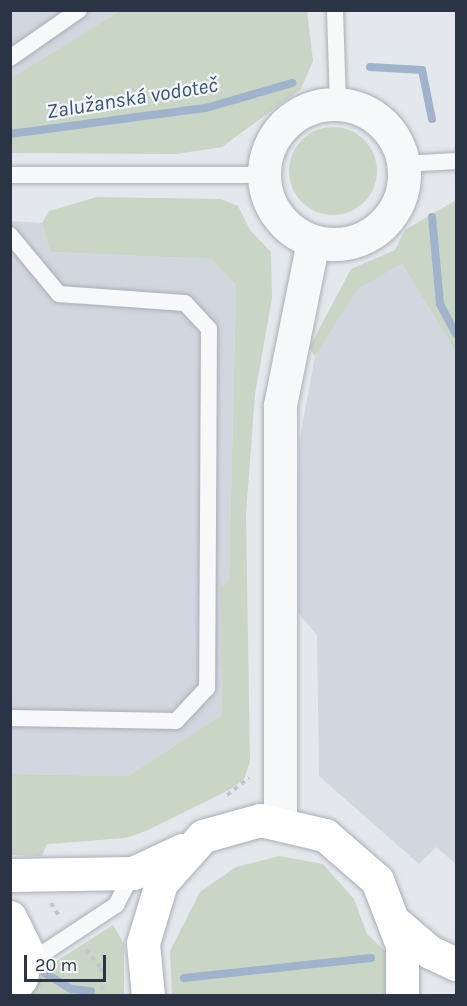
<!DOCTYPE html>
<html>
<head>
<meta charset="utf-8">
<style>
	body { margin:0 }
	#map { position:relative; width:467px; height:1006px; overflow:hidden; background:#e4e7ec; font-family:Karla,sans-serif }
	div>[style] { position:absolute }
	.built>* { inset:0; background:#d2d6de }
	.green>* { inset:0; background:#c9d6c5 }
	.round { border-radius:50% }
	.stream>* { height:8px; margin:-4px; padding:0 4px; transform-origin:4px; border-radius:4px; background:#9fb4cc }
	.path>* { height:4px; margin-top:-2px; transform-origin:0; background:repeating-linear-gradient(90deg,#c2c5cb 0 4.5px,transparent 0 9px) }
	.roads { filter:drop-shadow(0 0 2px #a9aeb7) drop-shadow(0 0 2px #a9aeb7) }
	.service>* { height:16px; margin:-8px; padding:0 8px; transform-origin:8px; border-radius:8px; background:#f7f8fa }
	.minor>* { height:33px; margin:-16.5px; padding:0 16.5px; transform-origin:16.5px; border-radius:16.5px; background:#f7f8fa }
	.minor>.ring { margin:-16.5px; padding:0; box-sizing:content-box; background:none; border:33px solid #f7f8fa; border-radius:50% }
	.primary>* { height:33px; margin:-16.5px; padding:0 16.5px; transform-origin:16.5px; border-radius:16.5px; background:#fff }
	span { translate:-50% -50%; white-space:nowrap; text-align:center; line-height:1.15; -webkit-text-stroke:4.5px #f4f6f9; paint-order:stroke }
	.water-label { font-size:21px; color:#34527a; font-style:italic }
	.frame { position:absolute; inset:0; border:12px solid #2b3445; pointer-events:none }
	.scale { position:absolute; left:24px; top:955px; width:82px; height:27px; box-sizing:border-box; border:3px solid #2b3445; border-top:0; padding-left:8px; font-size:18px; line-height:21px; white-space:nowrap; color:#2b3445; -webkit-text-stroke:4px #f4f6f9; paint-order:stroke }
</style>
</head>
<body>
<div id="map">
	<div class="built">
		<div style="clip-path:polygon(11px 11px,120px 11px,11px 78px)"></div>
		<div style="clip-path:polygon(10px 221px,42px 223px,50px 252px,211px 259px,236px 285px,229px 581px,220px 588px,222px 715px,128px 776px,11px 774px)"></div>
		<div style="clip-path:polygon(402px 264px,456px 352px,456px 864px,436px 847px,419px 864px,319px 776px,317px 635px,298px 613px,299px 444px,315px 356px,358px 289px)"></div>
	</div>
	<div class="green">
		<div style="clip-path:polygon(307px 10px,313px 61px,301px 89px,222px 147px,176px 154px,11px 153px,11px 78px,120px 11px)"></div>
		<div class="round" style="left:289px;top:127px;width:88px;height:88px"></div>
		<div style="clip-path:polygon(97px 197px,221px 199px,238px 206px,250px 230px,271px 252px,272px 298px,255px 394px,246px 514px,250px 762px,244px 779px,229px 790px,146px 831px,126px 838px,47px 844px,42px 856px,11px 855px,11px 774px,128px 776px,222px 715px,220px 588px,229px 581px,236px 285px,211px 259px,50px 252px,42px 223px,49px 211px)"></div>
		<div style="clip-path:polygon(456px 200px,456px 352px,402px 264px,358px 289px,315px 356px,309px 348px,351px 269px,395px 250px,405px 230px)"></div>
		<div style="clip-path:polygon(279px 856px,323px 864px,354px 899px,367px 934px,394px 960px,388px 995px,172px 996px,170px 951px,200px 892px,236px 867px)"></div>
		<div style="clip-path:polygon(113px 925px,124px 944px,124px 995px,24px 996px,52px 964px)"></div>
	</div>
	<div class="stream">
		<div style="left:370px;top:67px;width:52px;rotate:3.3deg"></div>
		<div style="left:422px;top:70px;width:50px;rotate:78.5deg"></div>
		<div style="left:10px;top:134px;width:198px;rotate:-7.6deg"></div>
		<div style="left:206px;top:108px;width:90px;rotate:-16.2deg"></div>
		<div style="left:432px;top:217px;width:87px;rotate:84.7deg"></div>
		<div style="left:440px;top:304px;width:34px;rotate:62deg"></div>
		<div style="left:45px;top:973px;width:31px;rotate:32deg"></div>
		<div style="left:71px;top:989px;width:20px;rotate:6deg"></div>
		<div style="left:184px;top:978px;width:188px;rotate:-6.1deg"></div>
	</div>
	<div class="path">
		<div style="left:227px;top:795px;width:28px;rotate:-38deg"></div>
		<div style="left:51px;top:903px;width:15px;rotate:58deg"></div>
		<div style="left:86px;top:950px;width:23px;rotate:50deg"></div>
		<div style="left:101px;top:968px;width:28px;rotate:86deg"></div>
	</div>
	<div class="roads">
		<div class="service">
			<div style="left:335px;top:10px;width:94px;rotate:88.2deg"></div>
			<div style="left:10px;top:58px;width:84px;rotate:-34.8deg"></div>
			<div style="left:404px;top:164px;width:52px;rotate:-3.3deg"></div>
			<div style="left:10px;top:175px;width:253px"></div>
			<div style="left:10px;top:235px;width:77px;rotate:50.3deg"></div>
			<div style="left:59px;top:294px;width:126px;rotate:4.1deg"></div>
			<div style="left:185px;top:303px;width:35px;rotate:47deg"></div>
			<div style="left:209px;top:329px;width:359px;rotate:90.3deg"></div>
			<div style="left:207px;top:688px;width:45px;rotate:133.2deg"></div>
			<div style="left:176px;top:721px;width:166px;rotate:-179deg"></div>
			<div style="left:42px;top:954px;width:89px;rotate:-33.5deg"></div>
			<div style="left:116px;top:905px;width:36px;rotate:-62deg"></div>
		</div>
		<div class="minor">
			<div class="ring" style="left:264px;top:104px;width:107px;height:107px"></div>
			<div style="left:280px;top:821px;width:416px;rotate:-90deg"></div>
			<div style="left:280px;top:405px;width:166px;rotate:-78.6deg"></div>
		</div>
		<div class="primary">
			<div style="left:10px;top:875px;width:123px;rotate:-0.9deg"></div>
			<div style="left:133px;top:873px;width:54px;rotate:-25.1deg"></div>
			<div style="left:10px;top:917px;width:37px;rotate:64deg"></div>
			<div style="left:26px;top:950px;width:28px;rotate:100deg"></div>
			<div style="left:21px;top:978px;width:19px;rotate:126deg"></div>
			<div style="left:396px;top:923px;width:45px;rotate:40.5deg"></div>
			<div style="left:430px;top:952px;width:29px;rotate:25deg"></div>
			<div style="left:148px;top:996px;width:53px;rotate:-95.4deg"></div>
			<div style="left:143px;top:943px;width:63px;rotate:-73.3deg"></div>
			<div style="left:161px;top:883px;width:63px;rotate:-48.2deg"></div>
			<div style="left:203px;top:836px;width:59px;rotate:-15.7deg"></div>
			<div style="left:260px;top:820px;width:67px;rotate:13deg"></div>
			<div style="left:325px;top:835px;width:69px;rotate:40.9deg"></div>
			<div style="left:377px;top:880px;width:70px;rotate:69deg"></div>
			<div style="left:402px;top:945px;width:51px;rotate:90deg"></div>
		</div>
	</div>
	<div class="water-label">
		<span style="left:132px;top:98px;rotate:-9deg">Zalužanská vodoteč</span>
	</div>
	<div class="frame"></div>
	<div class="scale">20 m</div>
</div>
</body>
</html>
